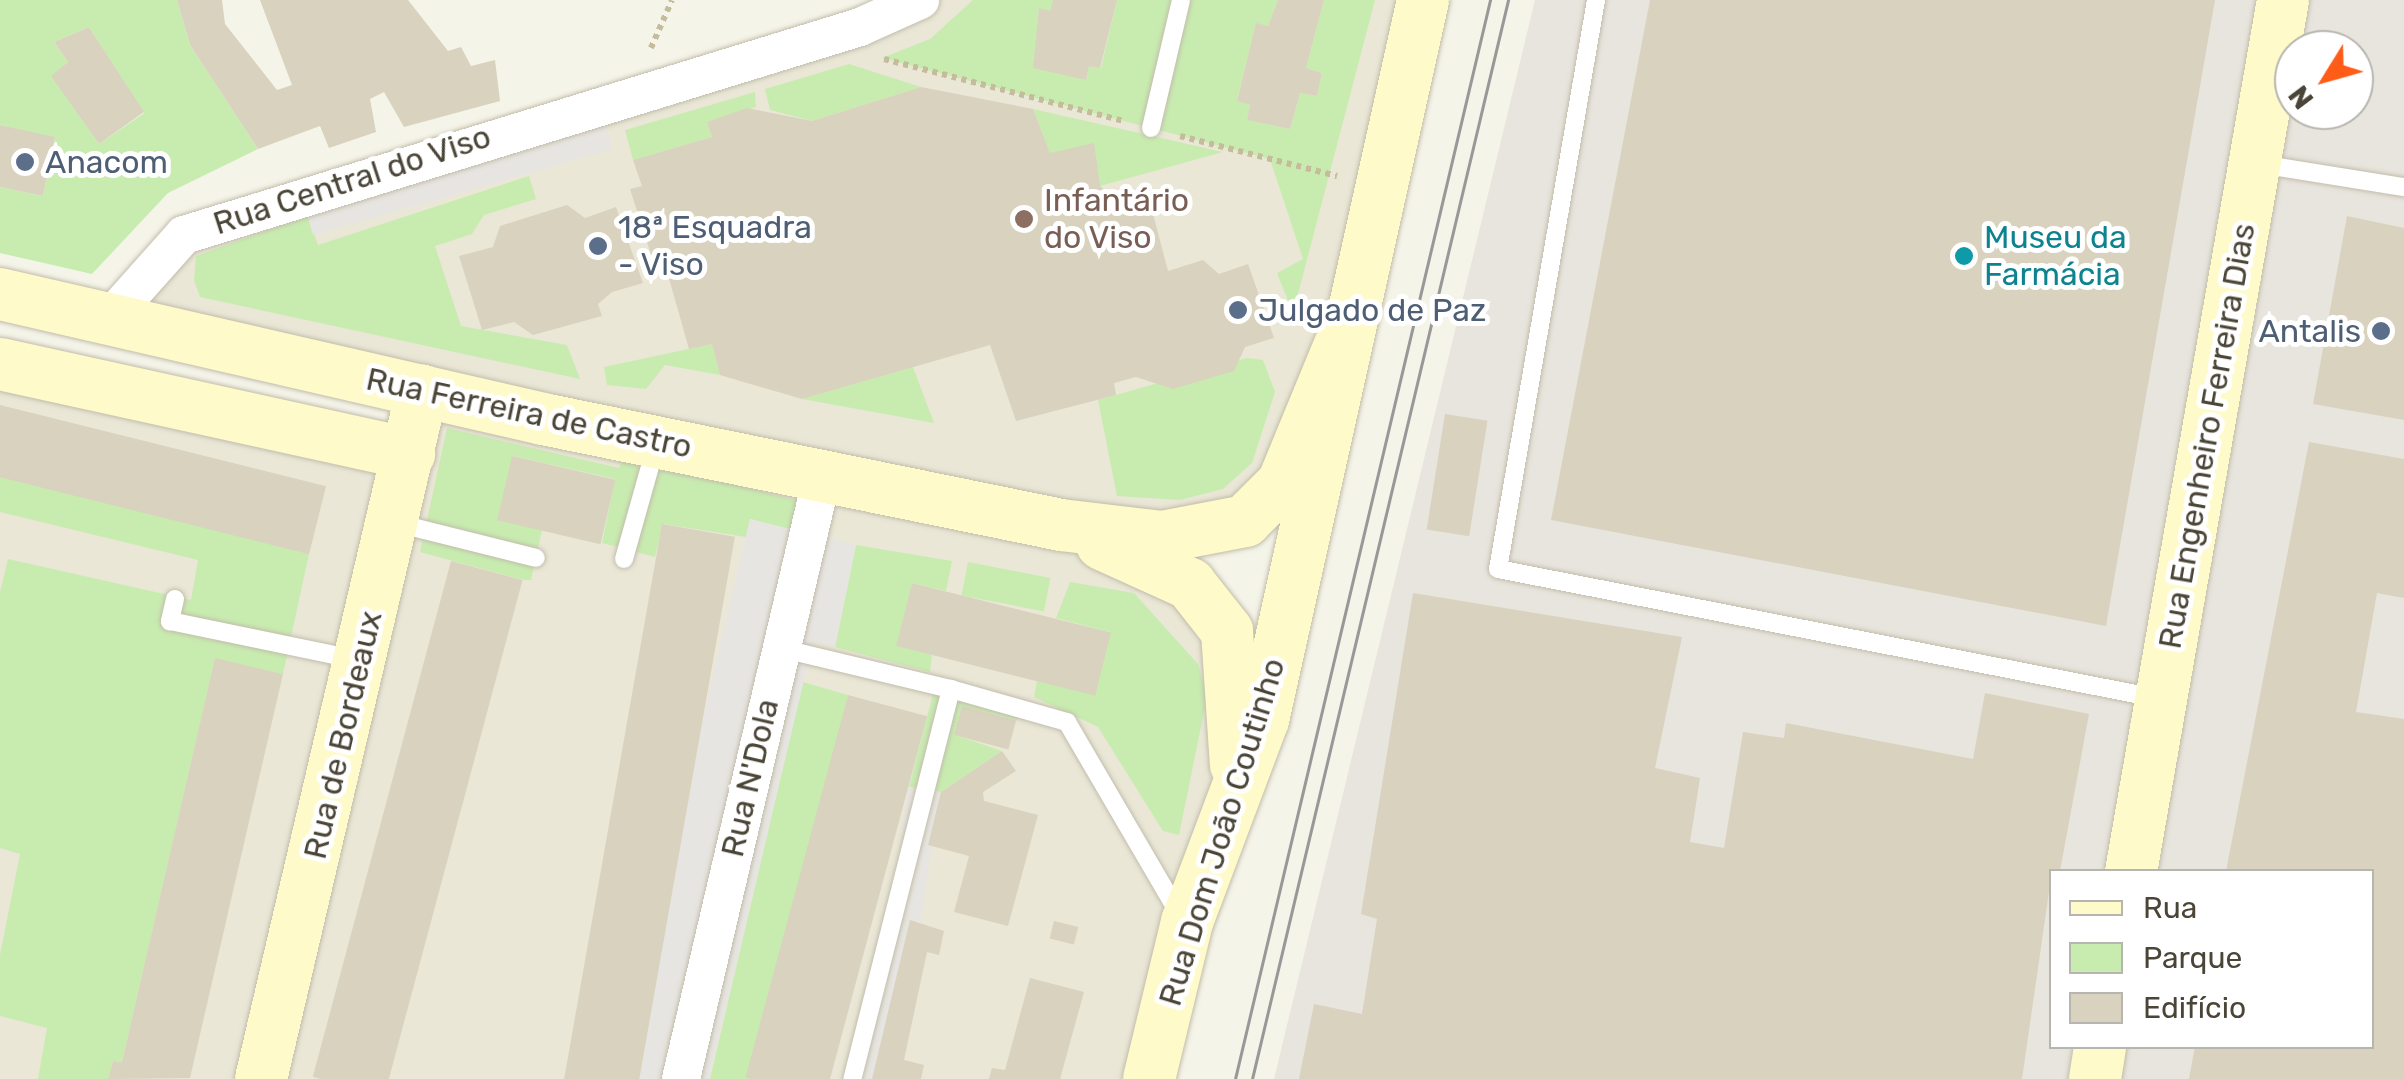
<!DOCTYPE html>
<html>
<head>
<meta charset="utf-8">
<style>
	body { margin:0 }
	#map { position:relative; width:2404px; height:1079px; overflow:hidden; background:#f5f4e9; font-family:Rubik,sans-serif }
	div>[style] { position:absolute }
	.residential>* { inset:0; background:#eae7d7 }
	.industrial>* { inset:0; background:#e8e5de }
	.green>* { inset:0; background:#c8ecb0; transform-origin:0 0 }
	.parking>* { inset:0; background:#e7e5e1; transform-origin:0 0 }
	.building>* { inset:0; background:#d8d2be; transform-origin:0 0 }
	.path>* { height:6px; margin-top:-3px; transform-origin:0; background:repeating-linear-gradient(90deg,#c5bc9b 0 5px,transparent 0 10px) }
	.roads { filter:drop-shadow(0 0 2px #c2bdab) drop-shadow(0 0 2px #c2bdab) }
	.lane>* { height:18px; margin:-9px; padding:0 9px; transform-origin:9px; border-radius:9px; background:#fff }
	.street>* { height:38px; margin:-19px; padding:0 19px; transform-origin:19px; border-radius:19px; background:#fff }
	.secondary>* { height:52px; margin:-26px; padding:0 26px; transform-origin:26px; border-radius:26px; background:#fffaca }
	.tram>* { height:2.5px; margin:-1.25px; padding:0 1.25px; transform-origin:1.25px; border-radius:1.25px; background:#989898 }
	.dots>* { width:28px; height:28px; translate:-50% -50%; box-sizing:border-box; border:5px solid #fff; border-radius:50% }
	span { translate:-50% -50%; white-space:nowrap; text-align:center; line-height:1.15; -webkit-text-stroke:10px #fff; paint-order:stroke }
	.service-label { font-size:32px; color:#4e5e75 }
	.left { translate:0 -50%; text-align:left }
	.right { translate:-100% -50%; text-align:right }
	.street-label { font-size:32px; color:#4a4537 }
	.education-label { font-size:32px; color:#785e54 }
	.culture-label { font-size:32px; color:#0d838f }
	.legend { position:absolute; left:2049px; top:869px; width:325px; height:180px; box-sizing:border-box; background:#fff; border:2px solid #b7b5af; margin:0; padding:12px 18px; list-style:none; font-size:30px; color:#4a4537 }
	.legend li { display:flex; align-items:center; gap:20px; height:50px }
	.legend b { width:50px; border:2px solid #b7b5af }
	.north { position:absolute; left:2274px; top:30px; width:100px; height:100px; box-sizing:border-box; background:#fff; border:2px solid #b7b5af; border-radius:50%; rotate:233deg; font-size:28px; font-weight:700; line-height:40px; text-align:center; color:#4a4537 }
	.north::after { content:''; display:block; margin:auto; width:35px; height:45px; background:#ff5c17; clip-path:polygon(50% 0,100% 100%,50% 72%,0 100%) }
</style>
</head>
<body>
<div id="map">
	<div class="residential">
		<div style="clip-path:polygon(920px 0,1424px 0,1283px 483px,1162px 537px,1190px 584px,1237px 772px,1149px 1079px,0 1079px,0 364px,409px 454px,430px 423px,110px 318px,184px 235px)"></div>
	</div>
	<div class="industrial">
		<div style="clip-path:polygon(evenodd,1535px 0,2404px 0,2404px 1079px,1274px 1079px,1535px 0,2294px 50px,2354px 50px,2354px 110px,2294px 110px,2294px 50px,1535px 0,2052px 872px,2372px 872px,2372px 1046px,2052px 1046px,2052px 872px)"></div>
	</div>
	<div class="green">
		<div style="clip-path:polygon(evenodd,0 0,177px 0,190px 45px,258px 149px,168px 193px,92px 274px,0 253px,0 187px,43px 196px,55px 138px,0 125px,0 0,89px 27px,144px 113px,99px 144px,52px 76px,68px 62px,54px 42px,89px 27px)"></div>
		<div style="clip-path:polygon(973px 0,1053px 0,1050px 11px,1039px 9px,1034px 67px,1086px 80px,1089px 66px,1101px 68px,1117px 0,1278px 0,1268px 26px,1256px 24px,1237px 100px,1250px 105px,1247px 120px,1290px 129px,1300px 93px,1317px 96px,1322px 73px,1306px 68px,1324px 0,1375px 0,1293px 313px,1277px 273px,1303px 259px,1270px 159px,882px 58px,930px 39px)"></div>
		<div style="clip-path:polygon(849px 64px,921px 87px,812px 121px,770px 110px,765px 89px)"></div>
		<div style="clip-path:polygon(755px 92px,756px 107px,707px 122px,712px 137px,633px 160px,625px 130px)"></div>
		<div style="clip-path:polygon(1033px 109px,1223px 152px,1100px 186px,1050px 153px)"></div>
		<div style="clip-path:polygon(529px 176px,536px 199px,484px 215px,472px 234px,435px 246px,461px 326px,567px 345px,580px 379px,200px 297px,194px 280px,196px 256px,308px 216px,318px 245px)"></div>
		<div style="clip-path:polygon(712px 344px,720px 375px,665px 365px,646px 389px,607px 385px,604px 367px)"></div>
		<div style="clip-path:polygon(1247px 358px,1263px 360px,1275px 392px,1252px 463px,1223px 489px,1180px 500px,1117px 496px,1098px 400px)"></div>
		<div style="clip-path:polygon(913px 367px,934px 423px,802px 399px)"></div>
		<div style="clip-path:polygon(447px 428px,619px 468px,624px 456px,817px 506px,808px 535px,750px 519px,746px 537px,663px 524px,655px 557px,602px 543px,615px 479px,513px 456px,498px 520px,542px 530px,531px 580px,523px 580px,420px 552px)"></div>
		<div style="clip-path:polygon(0 475px,309px 554px,283px 674px,215px 659px,122px 1062px,113px 1061px,108px 1079px,38px 1079px,47px 1028px,0 1016px,0 955px,20px 854px,0 848px,0 592px,8px 559px,191px 600px,198px 560px,0 512px)"></div>
		<div style="clip-path:polygon(856px 545px,952px 561px,946px 591px,912px 583px,897px 645px,932px 655px,930px 672px,835px 647px)"></div>
		<div style="left:968px;top:562px;width:84px;height:34px;rotate:11deg"></div>
		<div style="clip-path:polygon(1070px 582px,1134px 593px,1198px 664px,1207px 697px,1179px 835px,1163px 831px,1098px 727px,1034px 697px,1037px 681px,1095px 694px,1110px 632px,1056px 618px)"></div>
		<div style="clip-path:polygon(803px 682px,848px 695px,752px 1079px,710px 1079px)"></div>
		<div style="clip-path:polygon(935px 686px,1027px 713px,1016px 720px,962px 706px,955px 735px,1002px 751px,941px 792px,909px 787px)"></div>
	</div>
	<div class="parking">
		<div style="left:605px;top:121px;width:29px;height:312px;rotate:74deg"></div>
		<div style="clip-path:polygon(750px 519px,856px 545px,835px 647px,813px 642px,709px 1079px,617px 1079px)"></div>
		<div style="left:909px;top:787px;width:32px;height:302px;rotate:9deg"></div>
	</div>
	<div class="building">
		<div style="clip-path:polygon(177px 0,222px 0,225px 24px,277px 90px,292px 85px,260px 0,408px 0,448px 51px,461px 47px,471px 66px,495px 60px,500px 101px,404px 127px,384px 92px,370px 99px,376px 132px,329px 148px,320px 126px,258px 149px,190px 45px)"></div>
		<div style="clip-path:polygon(1053px 0,1117px 0,1100px 68px,1089px 66px,1086px 80px,1033px 68px,1039px 8px,1050px 11px)"></div>
		<div style="clip-path:polygon(1278px 0,1324px 0,1306px 68px,1322px 73px,1317px 96px,1300px 93px,1290px 129px,1247px 120px,1250px 105px,1237px 101px,1256px 23px,1268px 26px)"></div>
		<div style="clip-path:polygon(1650px 0,2215px 0,2106px 626px,1551px 520px)"></div>
		<div style="clip-path:polygon(89px 27px,144px 112px,99px 144px,51px 76px,68px 62px,54px 42px)"></div>
		<div style="clip-path:polygon(921px 87px,1033px 109px,1050px 153px,1094px 143px,1100px 186px,1134px 215px,1152px 210px,1168px 271px,1203px 260px,1219px 274px,1248px 264px,1274px 338px,1245px 347px,1234px 371px,1173px 389px,1136px 377px,1114px 383px,1116px 395px,1016px 421px,990px 345px,802px 399px,720px 375px,712px 344px,689px 349px,666px 268px,656px 270px,630px 189px,642px 186px,633px 160px,712px 137px,707px 122px,747px 108px,812px 121px)"></div>
		<div style="clip-path:polygon(0 125px,55px 137px,43px 196px,0 187px)"></div>
		<div style="clip-path:polygon(567px 205px,585px 218px,616px 207px,643px 283px,612px 292px,598px 304px,602px 316px,533px 335px,514px 322px,482px 330px,459px 256px,493px 247px,500px 226px)"></div>
		<div style="clip-path:polygon(2347px 216px,2404px 228px,2404px 420px,2313px 404px)"></div>
		<div style="left:0;top:405px;width:336px;height:70px;rotate:14deg"></div>
		<div style="left:1445px;top:414px;width:43px;height:117px;rotate:9deg"></div>
		<div style="clip-path:polygon(2309px 442px,2404px 459px,2404px 598px,2377px 593px,2356px 712px,2404px 719px,2404px 1079px,2189px 1079px,2195px 1046px,2372px 1046px,2372px 872px,2226px 871px)"></div>
		<div style="left:512px;top:456px;width:106px;height:66px;rotate:13deg"></div>
		<div style="left:662px;top:524px;width:74px;height:571px;rotate:10deg"></div>
		<div style="left:451px;top:561px;width:74px;height:534px;rotate:15deg"></div>
		<div style="left:912px;top:583px;width:205px;height:65px;rotate:14deg"></div>
		<div style="clip-path:polygon(1413px 593px,1682px 637px,1655px 768px,1700px 778px,1690px 842px,1724px 848px,1743px 732px,1784px 738px,1786px 723px,1973px 759px,1985px 693px,2089px 714px,2060px 871px,2052px 871px,2022px 1079px,1299px 1079px,1314px 1004px,1362px 1014px,1377px 919px,1361px 914px)"></div>
		<div style="clip-path:polygon(215px 658px,283px 674px,190px 1078px,108px 1079px,113px 1061px,122px 1062px)"></div>
		<div style="left:848px;top:695px;width:82px;height:396px;rotate:15deg"></div>
		<div style="left:962px;top:706px;width:56px;height:30px;rotate:15deg"></div>
		<div style="clip-path:polygon(1002px 751px,1016px 771px,983px 792px,984px 801px,1038px 815px,1008px 926px,954px 912px,969px 856px,928px 845px,941px 792px)"></div>
		<div style="clip-path:polygon(910px 920px,944px 931px,939px 955px,927px 952px,904px 1060px,924px 1065px,921px 1079px,872px 1079px)"></div>
		<div style="left:1054px;top:921px;width:25px;height:18px;rotate:14deg"></div>
		<div style="clip-path:polygon(1030px 978px,1084px 992px,1060px 1079px,989px 1079px,992px 1068px,1005px 1070px)"></div>
	</div>
	<div class="path">
		<div style="left:651px;top:48px;width:52px;rotate:-66.4deg"></div>
		<div style="left:884px;top:59px;width:248px;rotate:14.5deg"></div>
		<div style="left:1180px;top:136px;width:162px;rotate:14.3deg"></div>
	</div>
	<div class="roads">
		<div class="lane">
			<div style="left:1596px;top:0;width:577px;rotate:99.77deg"></div>
			<div style="left:1498px;top:569px;width:671px;rotate:11.09deg"></div>
			<div style="left:1151px;top:128px;width:131px;rotate:-76.8deg"></div>
			<div style="left:2260px;top:164px;width:146px;rotate:9.1deg"></div>
			<div style="left:396px;top:523px;width:144px;rotate:14deg"></div>
			<div style="left:624px;top:559px;width:114px;rotate:-74.3deg"></div>
			<div style="left:175px;top:599px;width:23px;rotate:103deg"></div>
			<div style="left:170px;top:621px;width:187px;rotate:11.7deg"></div>
			<div style="left:780px;top:648px;width:176px;rotate:13.5deg"></div>
			<div style="left:951px;top:689px;width:402px;rotate:104.2deg"></div>
			<div style="left:951px;top:689px;width:121px;rotate:15.9deg"></div>
			<div style="left:1067px;top:722px;width:220px;rotate:59.7deg"></div>
		</div>
		<div class="street">
			<div style="left:110px;top:318px;width:111px;rotate:-48.3deg"></div>
			<div style="left:184px;top:235px;width:707px;rotate:-17.1deg"></div>
			<div style="left:860px;top:27px;width:66px;rotate:-24.2deg"></div>
			<div style="left:681px;top:1079px;width:618px;rotate:-76.82deg"></div>
		</div>
		<div class="secondary">
			<div style="left:0;top:294px;width:557px;rotate:12.96deg"></div>
			<div style="left:543px;top:419px;width:529px;rotate:11.56deg"></div>
			<div style="left:1061px;top:525px;width:102px;rotate:6.8deg"></div>
			<div style="left:1162px;top:537px;width:85px;rotate:-10.9deg"></div>
			<div style="left:1245px;top:521px;width:54px;rotate:-45deg"></div>
			<div style="left:1283px;top:483px;width:149px;rotate:-67.6deg"></div>
			<div style="left:0;top:364px;width:419px;rotate:12.4deg"></div>
			<div style="left:1102px;top:544px;width:97px;rotate:24.4deg"></div>
			<div style="left:1190px;top:584px;width:60px;rotate:51.8deg"></div>
			<div style="left:1227px;top:631px;width:134px;rotate:86.2deg"></div>
			<div style="left:2131px;top:872px;width:885px;rotate:-80.11deg"></div>
			<div style="left:261px;top:1079px;width:707px;rotate:-76.83deg"></div>
			<div style="left:1149px;top:1079px;width:162px;rotate:-76.4deg"></div>
			<div style="left:1187px;top:922px;width:216px;rotate:-69.4deg"></div>
			<div style="left:1263px;top:720px;width:738px;rotate:-77.47deg"></div>
			<div style="left:2095px;top:1079px;width:33px;rotate:-81deg"></div>
		</div>
	</div>
	<div class="tram">
		<div style="left:1235px;top:1079px;width:1109px;rotate:-76.7deg"></div>
		<div style="left:1252px;top:1079px;width:1109px;rotate:-76.65deg"></div>
	</div>
	<div class="dots">
		<div style="left:25px;top:162px;background:#5c6f8a"></div>
		<div style="left:1024px;top:219px;background:#8d6e63"></div>
		<div style="left:598px;top:246px;background:#5c6f8a"></div>
		<div style="left:1964px;top:256px;background:#0f9aa8"></div>
		<div style="left:1238px;top:310px;background:#5c6f8a"></div>
		<div style="left:2381px;top:331px;background:#5c6f8a"></div>
	</div>
	<div class="service-label">
		<span class="left" style="left:45px;top:162px">Anacom</span>
		<span class="left" style="left:618px;top:246px">18ª Esquadra<br>- Viso</span>
		<span class="left" style="left:1258px;top:310px">Julgado de Paz</span>
		<span class="right" style="left:2361px;top:331px">Antalis</span>
	</div>
	<div class="street-label">
		<span style="left:352px;top:180px;rotate:-18deg">Rua Central do Viso</span>
		<span style="left:529px;top:413px;rotate:12deg">Rua Ferreira de Castro</span>
		<span style="left:2207px;top:436px;rotate:-80deg">Rua Engenheiro Ferreira Dias</span>
		<span style="left:343px;top:735px;rotate:-77deg">Rua de Bordeaux</span>
		<span style="left:750px;top:778px;rotate:-77deg">Rua N'Dola</span>
		<span style="left:1222px;top:832px;rotate:-73deg">Rua Dom João Coutinho</span>
	</div>
	<div class="education-label">
		<span class="left" style="left:1044px;top:219px">Infantário<br>do Viso</span>
	</div>
	<div class="culture-label">
		<span class="left" style="left:1984px;top:256px">Museu da<br>Farmácia</span>
	</div>
	<ul class="legend">
	<li><b style="height:12px;background:#fffaca"></b>Rua</li>
	<li><b style="height:28px;background:#c8ecb0"></b>Parque</li>
	<li><b style="height:28px;background:#d8d2be"></b>Edifício</li>
	</ul>
	<div class="north">N</div>
</div>
</body>
</html>
